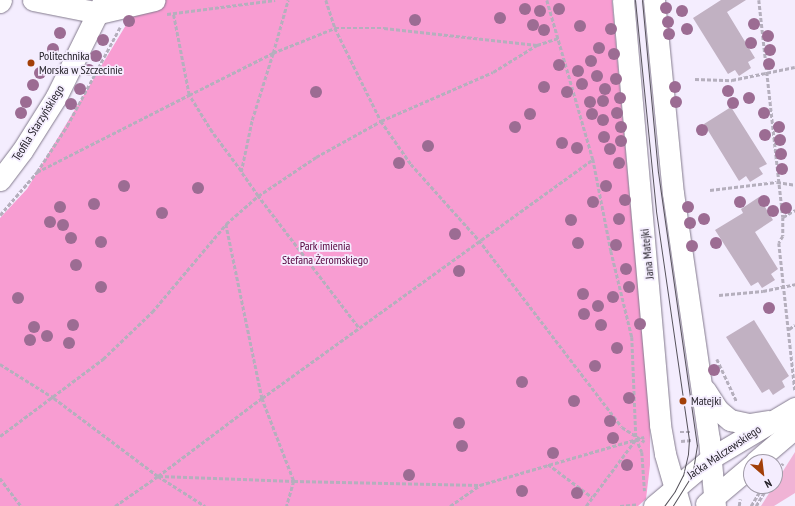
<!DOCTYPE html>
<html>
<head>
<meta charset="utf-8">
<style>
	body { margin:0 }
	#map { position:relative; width:795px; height:506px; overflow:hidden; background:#f4edfe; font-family:"PT Sans Narrow",sans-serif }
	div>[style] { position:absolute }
	.green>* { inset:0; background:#f0b3d5 }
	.forest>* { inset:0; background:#f89dd2 }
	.building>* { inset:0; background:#c1b1c2 }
	.path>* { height:2.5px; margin-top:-1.25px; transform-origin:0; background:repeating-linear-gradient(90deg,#b5afbd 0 4px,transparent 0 6px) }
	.roads { filter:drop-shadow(0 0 1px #837a8d) drop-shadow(0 0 1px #837a8d) }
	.minor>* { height:21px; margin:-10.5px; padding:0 10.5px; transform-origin:10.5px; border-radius:10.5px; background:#fff }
	.tram>* { height:1px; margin:-0.5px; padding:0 0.5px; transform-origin:0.5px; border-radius:0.5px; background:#56525b }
	.trees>* { width:12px; height:12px; margin:-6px; border-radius:50%; background:#9c6c93 }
	.dots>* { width:11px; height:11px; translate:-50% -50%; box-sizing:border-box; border:2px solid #f4edfe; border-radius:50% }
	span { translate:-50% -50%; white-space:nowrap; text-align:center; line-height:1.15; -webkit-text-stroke:3.5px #f4edfe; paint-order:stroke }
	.poi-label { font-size:12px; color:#242128 }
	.left { translate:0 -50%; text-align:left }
	.street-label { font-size:12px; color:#242128 }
	.park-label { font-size:12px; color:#54023c }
	.north { position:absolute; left:743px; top:454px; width:40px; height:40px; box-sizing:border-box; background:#f4edfe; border:1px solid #a19ba8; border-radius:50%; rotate:152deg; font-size:11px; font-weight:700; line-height:16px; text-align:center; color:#242128 }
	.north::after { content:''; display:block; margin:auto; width:14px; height:18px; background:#a23f08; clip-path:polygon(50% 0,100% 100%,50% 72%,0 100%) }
</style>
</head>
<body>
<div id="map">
	<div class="green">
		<div style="clip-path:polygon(795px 452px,795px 493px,774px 506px,761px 506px)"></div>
	</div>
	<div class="forest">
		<div style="clip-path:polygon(135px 0,612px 0,650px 421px,650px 465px,646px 499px,638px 506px,0 506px,0 218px,27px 189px,126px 25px)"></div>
	</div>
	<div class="building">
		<div style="clip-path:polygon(721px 0,746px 0,727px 12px,755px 58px,748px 62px,751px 68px,739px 76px,735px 70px,728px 74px,693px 18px)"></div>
		<div style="clip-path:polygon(731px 107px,767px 164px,759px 168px,763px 174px,750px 182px,746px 176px,739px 181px,704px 124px)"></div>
		<div style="clip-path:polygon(759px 197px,773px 220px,755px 232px,778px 269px,771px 274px,775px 280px,762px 288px,758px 282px,751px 286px,715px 230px,743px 213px,741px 209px)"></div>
		<div style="clip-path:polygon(754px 320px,789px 376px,782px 381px,785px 387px,773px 395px,769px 389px,762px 393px,726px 337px)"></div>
	</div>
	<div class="path">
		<div style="left:326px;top:0;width:29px;rotate:72deg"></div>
		<div style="left:335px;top:28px;width:104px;rotate:63.7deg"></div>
		<div style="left:381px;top:121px;width:122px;rotate:-23.6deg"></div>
		<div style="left:493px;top:72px;width:52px;rotate:-31.5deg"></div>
		<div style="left:537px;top:45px;width:22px;rotate:-18deg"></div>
		<div style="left:547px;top:0;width:166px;rotate:73.9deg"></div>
		<div style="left:593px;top:159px;width:94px;rotate:78.9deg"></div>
		<div style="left:611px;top:251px;width:89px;rotate:76.3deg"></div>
		<div style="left:632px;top:337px;width:101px;rotate:87.7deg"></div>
		<div style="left:636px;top:438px;width:15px;rotate:67deg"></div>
		<div style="left:642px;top:452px;width:39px;rotate:86deg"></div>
		<div style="left:759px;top:0;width:218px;rotate:83.7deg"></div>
		<div style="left:783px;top:217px;width:19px;rotate:90deg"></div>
		<div style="left:783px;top:236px;width:8px;rotate:120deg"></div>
		<div style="left:779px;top:243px;width:148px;rotate:83.8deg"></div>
		<div style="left:167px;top:14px;width:109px;rotate:-7.4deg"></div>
		<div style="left:695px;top:79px;width:37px;rotate:2deg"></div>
		<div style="left:732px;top:80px;width:64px;rotate:-11.7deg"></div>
		<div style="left:241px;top:171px;width:49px;rotate:-126.6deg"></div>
		<div style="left:212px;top:132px;width:44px;rotate:-121.9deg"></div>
		<div style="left:189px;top:95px;width:94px;rotate:-26.6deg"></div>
		<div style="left:273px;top:53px;width:55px;rotate:-74.2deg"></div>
		<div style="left:37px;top:172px;width:170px;rotate:-26.9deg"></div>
		<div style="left:189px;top:95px;width:84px;rotate:-101deg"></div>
		<div style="left:710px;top:190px;width:67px;rotate:-6.8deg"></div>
		<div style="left:777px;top:182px;width:18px;rotate:9deg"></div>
		<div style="left:0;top:215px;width:57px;rotate:-49.3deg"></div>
		<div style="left:37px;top:172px;width:55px;rotate:-56.9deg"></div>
		<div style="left:67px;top:126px;width:112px;rotate:-61.8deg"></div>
		<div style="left:783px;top:217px;width:14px;rotate:-30deg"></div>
		<div style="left:226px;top:224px;width:178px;rotate:78.3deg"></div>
		<div style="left:262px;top:398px;width:408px;rotate:-35.8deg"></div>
		<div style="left:719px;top:295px;width:44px;rotate:-5.2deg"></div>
		<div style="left:763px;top:291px;width:33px;rotate:-12deg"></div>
		<div style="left:358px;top:327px;width:165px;rotate:-127.4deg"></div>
		<div style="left:258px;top:196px;width:70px;rotate:-33.9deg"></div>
		<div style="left:316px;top:157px;width:74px;rotate:-29deg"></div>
		<div style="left:381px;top:121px;width:52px;rotate:55.1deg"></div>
		<div style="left:411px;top:164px;width:102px;rotate:48.2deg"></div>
		<div style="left:479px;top:240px;width:235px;rotate:52.6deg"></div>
		<div style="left:622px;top:427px;width:27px;rotate:33deg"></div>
		<div style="left:789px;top:329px;width:7px;rotate:-34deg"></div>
		<div style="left:717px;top:359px;width:47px;rotate:65.1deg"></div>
		<div style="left:0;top:364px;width:64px;rotate:32.2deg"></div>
		<div style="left:54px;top:398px;width:130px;rotate:36.9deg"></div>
		<div style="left:158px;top:476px;width:130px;rotate:-36.9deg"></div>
		<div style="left:262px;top:398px;width:89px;rotate:68.9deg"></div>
		<div style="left:294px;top:481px;width:186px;rotate:1.2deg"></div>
		<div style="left:680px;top:432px;width:11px"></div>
		<div style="left:0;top:436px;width:129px;rotate:-36.8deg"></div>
		<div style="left:103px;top:359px;width:68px;rotate:-43.8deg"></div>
		<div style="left:152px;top:312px;width:115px;rotate:-49.9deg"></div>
		<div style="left:226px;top:224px;width:43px;rotate:-41.2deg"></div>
		<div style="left:258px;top:196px;width:29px;rotate:-125deg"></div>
		<div style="left:241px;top:172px;width:53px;rotate:-78.1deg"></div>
		<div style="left:252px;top:120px;width:70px;rotate:-72.6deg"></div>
		<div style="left:273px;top:53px;width:67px;rotate:-22deg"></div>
		<div style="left:335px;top:28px;width:49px"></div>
		<div style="left:384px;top:28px;width:154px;rotate:6.3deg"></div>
		<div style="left:681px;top:441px;width:11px;rotate:-5deg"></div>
		<div style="left:548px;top:464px;width:55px;rotate:36.9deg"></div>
		<div style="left:775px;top:475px;width:14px;rotate:-56deg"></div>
		<div style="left:159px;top:476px;width:135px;rotate:2.1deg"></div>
		<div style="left:294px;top:481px;width:26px;rotate:106deg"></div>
		<div style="left:0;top:478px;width:35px;rotate:53deg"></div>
		<div style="left:760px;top:486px;width:3px"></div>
		<div style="left:115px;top:506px;width:52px;rotate:-34.9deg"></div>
		<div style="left:158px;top:476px;width:56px;rotate:32.6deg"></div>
		<div style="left:450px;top:506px;width:37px;rotate:-35deg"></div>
		<div style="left:480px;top:485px;width:171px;rotate:-16.3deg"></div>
		<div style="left:586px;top:506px;width:84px;rotate:-53.3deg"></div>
		<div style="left:620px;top:506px;width:18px;rotate:-6deg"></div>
		<div style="left:739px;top:506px;width:7px;rotate:-82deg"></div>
		<div style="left:751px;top:506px;width:21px;rotate:-59deg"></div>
		<div style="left:756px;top:506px;width:23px;rotate:-59deg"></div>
	</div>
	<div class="roads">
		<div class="minor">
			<div style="left:33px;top:0;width:67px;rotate:11.1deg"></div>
			<div style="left:99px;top:13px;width:57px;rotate:-13.1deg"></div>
			<div style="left:623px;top:0;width:427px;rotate:85deg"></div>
			<div style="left:660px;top:425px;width:29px;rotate:80deg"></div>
			<div style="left:665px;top:454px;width:54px;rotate:73.9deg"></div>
			<div style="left:654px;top:0;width:194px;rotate:84.4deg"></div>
			<div style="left:673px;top:193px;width:249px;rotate:81.7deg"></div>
			<div style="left:709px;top:439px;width:67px;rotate:84.9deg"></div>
			<div style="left:0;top:2px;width:2px;rotate:-63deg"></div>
			<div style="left:0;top:180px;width:36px;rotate:-53deg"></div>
			<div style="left:22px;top:151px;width:64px;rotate:-57.8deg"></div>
			<div style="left:56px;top:97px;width:108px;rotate:-63.7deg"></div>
			<div style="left:705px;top:390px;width:24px;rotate:57deg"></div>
			<div style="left:718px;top:410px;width:16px;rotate:40deg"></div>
			<div style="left:730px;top:420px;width:19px;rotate:12deg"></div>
			<div style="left:749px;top:424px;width:19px;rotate:-9deg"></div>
			<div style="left:755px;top:462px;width:52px;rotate:-40.4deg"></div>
			<div style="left:706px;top:504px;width:59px;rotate:-40.2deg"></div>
			<div style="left:654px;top:506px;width:75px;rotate:-40.1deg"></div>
			<div style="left:711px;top:458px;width:98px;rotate:-30.8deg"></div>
		</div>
	</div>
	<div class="tram">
		<div style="left:635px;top:0;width:212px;rotate:84.3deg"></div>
		<div style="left:656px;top:211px;width:230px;rotate:81.8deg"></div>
		<div style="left:689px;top:439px;width:15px;rotate:94deg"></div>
		<div style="left:688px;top:454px;width:22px;rotate:103deg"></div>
		<div style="left:683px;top:475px;width:18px;rotate:117deg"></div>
		<div style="left:675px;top:491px;width:19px;rotate:126deg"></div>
		<div style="left:642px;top:0;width:173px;rotate:84.7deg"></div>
		<div style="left:658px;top:172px;width:276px;rotate:81.9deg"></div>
		<div style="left:697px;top:445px;width:30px;rotate:99deg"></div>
		<div style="left:692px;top:475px;width:36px;rotate:122deg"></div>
	</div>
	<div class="trees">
		<div style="left:666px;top:8px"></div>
		<div style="left:525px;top:9px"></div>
		<div style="left:559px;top:9px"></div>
		<div style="left:540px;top:11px"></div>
		<div style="left:682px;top:11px"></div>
		<div style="left:500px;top:18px"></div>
		<div style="left:415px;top:20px"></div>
		<div style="left:129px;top:21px"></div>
		<div style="left:668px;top:22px"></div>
		<div style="left:754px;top:24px"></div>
		<div style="left:533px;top:25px"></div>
		<div style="left:580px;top:26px"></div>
		<div style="left:611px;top:29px"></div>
		<div style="left:687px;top:29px"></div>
		<div style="left:544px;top:30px"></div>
		<div style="left:60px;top:33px"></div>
		<div style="left:669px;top:34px"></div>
		<div style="left:768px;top:36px"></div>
		<div style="left:103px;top:40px"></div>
		<div style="left:751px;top:43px"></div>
		<div style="left:599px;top:48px"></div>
		<div style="left:53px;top:49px"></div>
		<div style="left:770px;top:50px"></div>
		<div style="left:614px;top:54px"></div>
		<div style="left:96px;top:56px"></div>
		<div style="left:591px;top:61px"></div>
		<div style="left:769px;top:64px"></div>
		<div style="left:559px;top:65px"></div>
		<div style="left:89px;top:70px"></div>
		<div style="left:578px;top:71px"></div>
		<div style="left:40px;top:73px"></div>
		<div style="left:597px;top:76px"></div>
		<div style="left:616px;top:79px"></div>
		<div style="left:582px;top:84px"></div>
		<div style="left:33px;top:85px"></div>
		<div style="left:544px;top:87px"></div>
		<div style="left:675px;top:87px"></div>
		<div style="left:80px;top:89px"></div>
		<div style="left:605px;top:89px"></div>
		<div style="left:728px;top:91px"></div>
		<div style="left:316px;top:92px"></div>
		<div style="left:567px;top:92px"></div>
		<div style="left:620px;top:98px"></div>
		<div style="left:749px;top:98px"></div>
		<div style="left:603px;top:101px"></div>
		<div style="left:26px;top:102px"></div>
		<div style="left:590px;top:102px"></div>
		<div style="left:676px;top:102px"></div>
		<div style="left:733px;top:103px"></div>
		<div style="left:71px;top:104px"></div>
		<div style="left:21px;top:113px"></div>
		<div style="left:617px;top:113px"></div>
		<div style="left:764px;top:113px"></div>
		<div style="left:530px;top:114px"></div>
		<div style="left:592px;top:114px"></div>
		<div style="left:603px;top:120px"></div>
		<div style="left:515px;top:127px"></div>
		<div style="left:621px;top:127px"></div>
		<div style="left:779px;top:127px"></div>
		<div style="left:702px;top:130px"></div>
		<div style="left:765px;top:135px"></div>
		<div style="left:604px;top:137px"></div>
		<div style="left:780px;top:140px"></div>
		<div style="left:621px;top:141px"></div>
		<div style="left:562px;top:143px"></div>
		<div style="left:428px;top:146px"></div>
		<div style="left:577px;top:148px"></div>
		<div style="left:610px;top:149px"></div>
		<div style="left:781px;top:154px"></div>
		<div style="left:399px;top:163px"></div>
		<div style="left:619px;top:163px"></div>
		<div style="left:782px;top:169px"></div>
		<div style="left:124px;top:186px"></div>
		<div style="left:606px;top:186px"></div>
		<div style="left:198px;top:188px"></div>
		<div style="left:625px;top:200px"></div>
		<div style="left:764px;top:201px"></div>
		<div style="left:593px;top:202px"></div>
		<div style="left:740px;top:202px"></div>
		<div style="left:94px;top:204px"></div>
		<div style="left:60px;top:207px"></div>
		<div style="left:688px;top:207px"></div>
		<div style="left:786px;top:208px"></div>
		<div style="left:773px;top:211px"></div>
		<div style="left:162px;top:213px"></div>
		<div style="left:619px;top:219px"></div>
		<div style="left:704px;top:219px"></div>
		<div style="left:571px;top:220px"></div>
		<div style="left:50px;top:222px"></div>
		<div style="left:690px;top:223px"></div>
		<div style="left:63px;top:225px"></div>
		<div style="left:455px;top:234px"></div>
		<div style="left:71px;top:238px"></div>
		<div style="left:101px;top:242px"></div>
		<div style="left:578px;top:243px"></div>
		<div style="left:716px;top:243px"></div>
		<div style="left:616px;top:245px"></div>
		<div style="left:692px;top:246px"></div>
		<div style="left:76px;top:265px"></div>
		<div style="left:626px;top:269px"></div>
		<div style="left:459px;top:271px"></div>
		<div style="left:101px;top:287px"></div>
		<div style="left:629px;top:287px"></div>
		<div style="left:583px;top:294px"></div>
		<div style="left:613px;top:297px"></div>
		<div style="left:18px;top:298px"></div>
		<div style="left:598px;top:306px"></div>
		<div style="left:769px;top:308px"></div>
		<div style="left:584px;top:314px"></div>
		<div style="left:640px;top:324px"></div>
		<div style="left:73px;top:325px"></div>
		<div style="left:601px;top:325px"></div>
		<div style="left:34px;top:327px"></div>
		<div style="left:47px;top:336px"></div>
		<div style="left:30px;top:340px"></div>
		<div style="left:69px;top:343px"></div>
		<div style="left:617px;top:348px"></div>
		<div style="left:595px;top:366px"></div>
		<div style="left:714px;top:370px"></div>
		<div style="left:522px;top:382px"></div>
		<div style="left:629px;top:398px"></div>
		<div style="left:574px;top:401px"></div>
		<div style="left:610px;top:421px"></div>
		<div style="left:459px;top:423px"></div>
		<div style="left:613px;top:438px"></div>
		<div style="left:462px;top:446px"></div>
		<div style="left:553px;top:453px"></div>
		<div style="left:627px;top:465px"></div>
		<div style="left:409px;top:475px"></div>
		<div style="left:522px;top:491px"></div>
		<div style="left:577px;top:493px"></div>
	</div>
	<div class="dots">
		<div style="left:31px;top:63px;background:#a23f08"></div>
		<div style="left:683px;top:401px;background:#a23f08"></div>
	</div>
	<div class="poi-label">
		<span class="left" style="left:39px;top:63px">Politechnika<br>Morska w Szczecinie</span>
		<span class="left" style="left:691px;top:401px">Matejki</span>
	</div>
	<div class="street-label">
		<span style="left:38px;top:123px;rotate:-58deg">Teofila Starzyńskiego</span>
		<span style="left:647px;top:254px;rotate:-96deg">Jana Matejki</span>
		<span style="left:724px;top:452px;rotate:-34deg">Jacka Malczewskiego</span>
	</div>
	<div class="park-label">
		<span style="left:325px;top:253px">Park imienia<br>Stefana Żeromskiego</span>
	</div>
	<div class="north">N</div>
</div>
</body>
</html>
